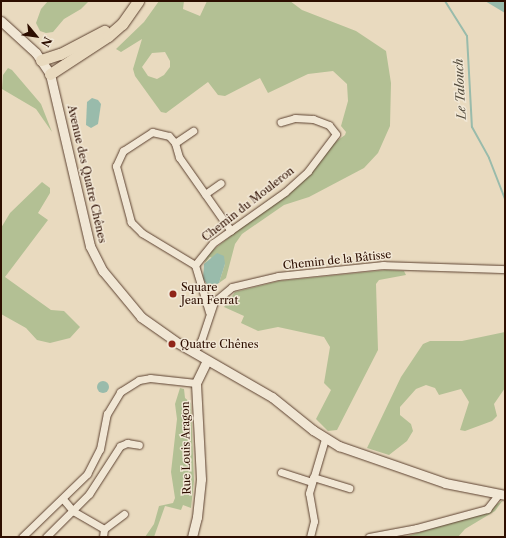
<!DOCTYPE html>
<html>
<head>
<meta charset="utf-8">
<style>
	body { margin:0 }
	#map { position:relative; width:506px; height:538px; overflow:hidden; background:#e9dabf; font-family:"Libre Caslon Text",serif }
	div>[style] { position:absolute }
	.green>* { inset:0; background:#b3c094 }
	.water>* { inset:0; background:#99bbab }
	.round { border-radius:50% }
	.stream>* { height:2px; margin:-1px; padding:0 1px; transform-origin:1px; border-radius:1px; background:#99bbab }
	.roads { filter:drop-shadow(0 0 1px #5c4130) drop-shadow(0 0 1px #5c4130) }
	.minor>* { height:7px; margin:-3.5px; padding:0 3.5px; transform-origin:3.5px; border-radius:3.5px; background:#f1e7d5 }
	.tertiary>* { height:9px; margin:-4.5px; padding:0 4.5px; transform-origin:4.5px; border-radius:4.5px; background:#f1e7d5 }
	.trunk>* { height:11px; margin:-5.5px; padding:0 5.5px; transform-origin:5.5px; border-radius:5.5px; background:#e9dabf }
	.dots>* { width:11px; height:11px; translate:-50% -50%; box-sizing:border-box; border:2px solid #f1e7d5; border-radius:50% }
	span { translate:-50% -50%; white-space:nowrap; text-align:center; line-height:1.15; -webkit-text-stroke:3px #f1e7d5; paint-order:stroke }
	.street-label { font-size:11px; color:#2d0e00 }
	.poi-label { font-size:11px; color:#2d0e00 }
	.left { translate:0 -50%; text-align:left }
	.water-label { font-size:12px; color:#534b3c; font-style:italic }
	.frame { position:absolute; inset:0; border:2px solid #2d0e00; pointer-events:none }
	.north { position:absolute; left:16px; top:16px; width:40px; height:40px; -webkit-text-stroke:3px #f1e7d5; paint-order:stroke; rotate:119deg; font-size:11px; font-weight:700; line-height:16px; text-align:center; color:#2d0e00 }
	.north::after { content:''; display:block; margin:auto; width:14px; height:18px; background:#2d0e00; clip-path:polygon(50% 0,100% 100%,50% 72%,0 100%) }
</style>
</head>
<body>
<div id="map">
	<div class="green">
		<div style="clip-path:polygon(48px 1px,89px 1px,81px 9px,64px 19px,53px 32px,46px 33px,40px 31px,36px 23px,41px 9px)"></div>
		<div style="clip-path:polygon(evenodd,159px 1px,184px 1px,183px 9px,200px 16px,207px 1px,290px 1px,302px 10px,356px 31px,386px 51px,391px 83px,390px 126px,378px 153px,364px 168px,309px 197px,284px 205px,242px 234px,235px 244px,226px 278px,219px 283px,225px 264px,210px 257px,204px 264px,208px 254px,310px 173px,334px 143px,345px 135px,346px 132px,341px 126px,348px 101px,347px 84px,333px 71px,308px 74px,268px 93px,260px 78px,225px 96px,218px 95px,208px 82px,166px 113px,161px 112px,135px 76px,133px 69px,142px 39px,121px 52px,116px 49px,144px 22px,159px 1px,165px 52px,170px 61px,170px 67px,164px 75px,157px 79px,148px 76px,142px 67px,152px 53px,165px 52px)"></div>
		<div style="clip-path:polygon(8px 68px,12px 70px,41px 104px,52px 132px,36px 109px,2px 89px,3px 75px)"></div>
		<div style="clip-path:polygon(42px 182px,50px 188px,50px 193px,38px 213px,48px 220px,5px 277px,51px 310px,64px 311px,80px 327px,70px 338px,50px 343px,37px 340px,26px 328px,1px 314px,1px 228px,10px 213px)"></div>
		<div style="clip-path:polygon(386px 270px,404px 271px,406px 275px,379px 280px,376px 284px,378px 350px,337px 430px,328px 431px,316px 419px,331px 390px,324px 383px,330px 347px,324px 337px,278px 327px,258px 331px,241px 323px,244px 316px,224px 307px,235px 292px,279px 281px)"></div>
		<div style="clip-path:polygon(505px 332px,505px 388px,494px 404px,497px 416px,492px 421px,465px 431px,460px 430px,469px 402px,461px 389px,439px 395px,435px 388px,426px 385px,416px 389px,400px 407px,400px 415px,411px 424px,413px 431px,407px 441px,389px 455px,367px 448px,401px 377px,423px 344px,430px 341px,462px 341px)"></div>
		<div style="clip-path:polygon(180px 388px,184px 389px,185px 398px,191px 403px,194px 481px,191px 508px,183px 505px,181px 510px,165px 506px,154px 537px,145px 537px,154px 524px,159px 506px,173px 503px,175px 498px,171px 472px,177px 419px,175px 404px)"></div>
		<div style="clip-path:polygon(503px 500px,495px 511px,465px 529px,458px 537px,404px 537px,486px 512px)"></div>
	</div>
	<div class="water">
		<div style="clip-path:polygon(485px 1px,505px 1px,505px 13px)"></div>
		<div style="clip-path:polygon(92px 98px,98px 100px,101px 104px,98px 124px,91px 128px,86px 125px,87px 102px)"></div>
		<div style="clip-path:polygon(217px 253px,224px 256px,225px 264px,219px 283px,210px 288px,203px 279px,204px 264px)"></div>
		<div class="round" style="left:97px;top:381px;width:12px;height:12px"></div>
	</div>
	<div class="stream">
		<div style="left:445px;top:1px;width:41px;rotate:57.8deg"></div>
		<div style="left:467px;top:36px;width:91px;rotate:86.9deg"></div>
		<div style="left:472px;top:127px;width:35px;rotate:61deg"></div>
		<div style="left:489px;top:158px;width:44px;rotate:68.7deg"></div>
	</div>
	<div class="roads">
		<div class="minor">
			<div style="left:175px;top:143px;width:22px;rotate:-34deg"></div>
			<div style="left:205px;top:194px;width:19px;rotate:-35deg"></div>
			<div style="left:195px;top:265px;width:62px;rotate:-148.9deg"></div>
			<div style="left:142px;top:233px;width:16px;rotate:-135deg"></div>
			<div style="left:131px;top:222px;width:58px;rotate:-105deg"></div>
			<div style="left:116px;top:166px;width:17px;rotate:-65deg"></div>
			<div style="left:123px;top:151px;width:35px;rotate:-33deg"></div>
			<div style="left:152px;top:132px;width:17px;rotate:13deg"></div>
			<div style="left:169px;top:136px;width:9px;rotate:49deg"></div>
			<div style="left:175px;top:143px;width:15px;rotate:74deg"></div>
			<div style="left:179px;top:157px;width:90px;rotate:54.9deg"></div>
			<div style="left:195px;top:265px;width:28px;rotate:-51deg"></div>
			<div style="left:213px;top:243px;width:88px;rotate:-35.3deg"></div>
			<div style="left:285px;top:192px;width:31px;rotate:-42deg"></div>
			<div style="left:308px;top:171px;width:46px;rotate:-52.9deg"></div>
			<div style="left:336px;top:134px;width:11px;rotate:-128deg"></div>
			<div style="left:329px;top:125px;width:17px;rotate:-159deg"></div>
			<div style="left:313px;top:119px;width:18px;rotate:-177deg"></div>
			<div style="left:295px;top:118px;width:15px;rotate:164deg"></div>
			<div style="left:195px;top:265px;width:49px;rotate:73.4deg"></div>
			<div style="left:194px;top:352px;width:13px;rotate:-58deg"></div>
			<div style="left:201px;top:341px;width:41px;rotate:-71.6deg"></div>
			<div style="left:214px;top:302px;width:23px;rotate:-40deg"></div>
			<div style="left:232px;top:287px;width:47px;rotate:-13.4deg"></div>
			<div style="left:278px;top:276px;width:106px;rotate:-6deg"></div>
			<div style="left:383px;top:265px;width:122px;rotate:1.9deg"></div>
			<div style="left:281px;top:472px;width:32px;rotate:18deg"></div>
			<div style="left:313px;top:477px;width:38px;rotate:17deg"></div>
			<div style="left:63px;top:499px;width:16px;rotate:50deg"></div>
			<div style="left:73px;top:511px;width:36px;rotate:30deg"></div>
			<div style="left:104px;top:529px;width:25px;rotate:-37deg"></div>
			<div style="left:22px;top:537px;width:91px;rotate:-44.1deg"></div>
			<div style="left:87px;top:474px;width:28px;rotate:-63deg"></div>
			<div style="left:100px;top:449px;width:36px;rotate:-79deg"></div>
			<div style="left:107px;top:414px;width:26px;rotate:-59deg"></div>
			<div style="left:120px;top:392px;width:22px;rotate:-32deg"></div>
			<div style="left:139px;top:380px;width:11px;rotate:-10deg"></div>
			<div style="left:150px;top:378px;width:46px;rotate:6.2deg"></div>
			<div style="left:46px;top:537px;width:61px;rotate:-45deg"></div>
			<div style="left:89px;top:494px;width:57px;rotate:-57.1deg"></div>
			<div style="left:120px;top:446px;width:8px;rotate:-23deg"></div>
			<div style="left:127px;top:443px;width:12px;rotate:9deg"></div>
			<div style="left:103px;top:537px;width:8px;rotate:-83deg"></div>
			<div style="left:310px;top:537px;width:16px;rotate:-76deg"></div>
			<div style="left:314px;top:521px;width:28px;rotate:-100deg"></div>
			<div style="left:309px;top:493px;width:56px;rotate:-73.5deg"></div>
			<div style="left:369px;top:537px;width:49px;rotate:-10.6deg"></div>
			<div style="left:417px;top:528px;width:73px;rotate:-15.2deg"></div>
			<div style="left:487px;top:509px;width:18px;rotate:-52deg"></div>
		</div>
		<div class="tertiary">
			<div style="left:1px;top:21px;width:47px;rotate:42.4deg"></div>
			<div style="left:36px;top:53px;width:25px;rotate:56deg"></div>
			<div style="left:50px;top:74px;width:177px;rotate:76.9deg"></div>
			<div style="left:90px;top:246px;width:28px;rotate:63deg"></div>
			<div style="left:103px;top:271px;width:60px;rotate:50.4deg"></div>
			<div style="left:141px;top:317px;width:45px;rotate:35.1deg"></div>
			<div style="left:178px;top:343px;width:108px;rotate:29.9deg"></div>
			<div style="left:272px;top:397px;width:53px;rotate:38.8deg"></div>
			<div style="left:313px;top:430px;width:31px;rotate:32deg"></div>
			<div style="left:339px;top:446px;width:112px;rotate:19.2deg"></div>
			<div style="left:445px;top:483px;width:61px;rotate:11.3deg"></div>
			<div style="left:192px;top:537px;width:21px;rotate:-76deg"></div>
			<div style="left:197px;top:517px;width:38px;rotate:-84deg"></div>
			<div style="left:201px;top:479px;width:96px;rotate:-93deg"></div>
			<div style="left:196px;top:383px;width:25px;rotate:-64deg"></div>
		</div>
		<div class="trunk">
			<div style="left:41px;top:60px;width:20px;rotate:-18deg"></div>
			<div style="left:60px;top:54px;width:50px;rotate:-27.6deg"></div>
			<div style="left:50px;top:74px;width:69px;rotate:-33.2deg"></div>
			<div style="left:108px;top:36px;width:18px;rotate:-41deg"></div>
			<div style="left:122px;top:24px;width:28px;rotate:-55deg"></div>
		</div>
	</div>
	<div class="dots">
		<div style="left:173px;top:294px;background:#8f2418"></div>
		<div style="left:172px;top:344px;background:#8f2418"></div>
	</div>
	<div class="street-label">
		<span style="left:87px;top:174px;rotate:77deg">Avenue des Quatre Chênes</span>
		<span style="left:248px;top:204px;rotate:-38deg">Chemin du Mouleron</span>
		<span style="left:337px;top:260px;rotate:-6deg">Chemin de la Bâtisse</span>
		<span style="left:186px;top:448px;rotate:-91deg">Rue Louis Aragon</span>
	</div>
	<div class="poi-label">
		<span class="left" style="left:181px;top:294px">Square<br>Jean Ferrat</span>
		<span class="left" style="left:180px;top:344px">Quatre Chênes</span>
	</div>
	<div class="water-label">
		<span style="left:460px;top:89px;rotate:-93deg">Le Talouch</span>
	</div>
	<div class="frame"></div>
	<div class="north">N</div>
</div>
</body>
</html>
